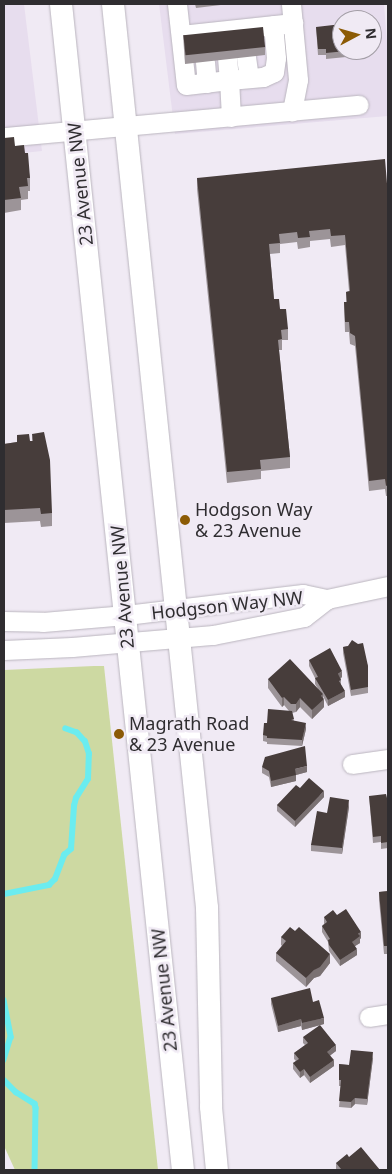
<!DOCTYPE html>
<html>
<head>
<meta charset="utf-8">
<style>
	body { margin:0 }
	#map { position:relative; width:392px; height:1174px; overflow:hidden; background:#f0eaf4; font-family:"Noto Sans",sans-serif }
	div>[style] { position:absolute }
	.built>* { inset:0; background:#e7ddee }
	.green>* { inset:0; background:#cdd9a2 }
	.stream>* { height:5.5px; margin:-2.75px; padding:0 2.75px; transform-origin:2.75px; border-radius:2.75px; background:#6becef }
	.roads { filter:drop-shadow(0 0 1px #bab5be) drop-shadow(0 0 1px #bab5be) }
	.minor>* { height:19px; margin:-9.5px; padding:0 9.5px; transform-origin:9.5px; border-radius:9.5px; background:#fff }
	.major>* { height:22px; margin:-11px; padding:0 11px; transform-origin:11px; border-radius:11px; background:#fff }
	.wall>* { inset:0; background:#9c9498 }
	.shaded-wall>* { inset:0; background:#7a7172 }
	.building>* { inset:0; background:#473d3b; transform-origin:0 0 }
	.dots>* { width:14px; height:14px; translate:-50% -50%; box-sizing:border-box; border:2px solid #f0eaf4; border-radius:50% }
	span { translate:-50% -50%; white-space:nowrap; text-align:center; line-height:1.15; -webkit-text-stroke:5px #f0eaf4; paint-order:stroke }
	.street-label { font-size:18px; color:#2f2d30 }
	.poi-label { font-size:18px; color:#2f2d30 }
	.left { translate:0 -50%; text-align:left }
	.frame { position:absolute; inset:0; border:5px solid #2f2d30; pointer-events:none }
	.north { position:absolute; left:332px; top:10px; width:50px; height:50px; box-sizing:border-box; background:#f0eaf4; border:1px solid #a39ea6; border-radius:50%; rotate:84deg; font-size:14px; font-weight:700; line-height:20px; text-align:center; color:#2f2d30 }
	.north::after { content:''; display:block; margin:auto; width:18px; height:22px; background:#8c5b05; clip-path:polygon(50% 0,100% 100%,50% 72%,0 100%) }
</style>
</head>
<body>
<div id="map">
	<div class="built">
		<div style="clip-path:polygon(4px 4px,24px 4px,42px 151px,4px 155px)"></div>
		<div style="clip-path:polygon(evenodd,159px 4px,384px 4px,388px 55px,388px 116px,175px 134px,159px 4px,342px 20px,372px 20px,372px 50px,342px 50px,342px 20px)"></div>
	</div>
	<div class="green">
		<div style="clip-path:polygon(94px 666px,104px 666px,158px 1170px,15px 1170px,4px 1146px,4px 670px)"></div>
	</div>
	<div class="stream">
		<div style="left:4px;top:894px;width:46px;rotate:-11.3deg"></div>
		<div style="left:49px;top:885px;width:8px;rotate:-45deg"></div>
		<div style="left:55px;top:879px;width:26px;rotate:-69deg"></div>
		<div style="left:64px;top:855px;width:9px;rotate:-41deg"></div>
		<div style="left:71px;top:849px;width:43px;rotate:-86deg"></div>
		<div style="left:74px;top:806px;width:8px;rotate:-76deg"></div>
		<div style="left:76px;top:798px;width:22px;rotate:-58deg"></div>
		<div style="left:88px;top:779px;width:25px;rotate:-88deg"></div>
		<div style="left:89px;top:754px;width:13px;rotate:-108deg"></div>
		<div style="left:85px;top:742px;width:12px;rotate:-132deg"></div>
		<div style="left:77px;top:733px;width:12px;rotate:-160deg"></div>
		<div style="left:4px;top:1000px;width:38px;rotate:79deg"></div>
		<div style="left:11px;top:1037px;width:24px;rotate:107deg"></div>
		<div style="left:4px;top:1080px;width:17px;rotate:45deg"></div>
		<div style="left:16px;top:1092px;width:22px;rotate:32deg"></div>
		<div style="left:35px;top:1104px;width:4px;rotate:76deg"></div>
		<div style="left:36px;top:1108px;width:62px;rotate:90.9deg"></div>
	</div>
	<div class="roads">
		<div class="minor">
			<div style="left:177px;top:4px;width:81px;rotate:83.7deg"></div>
			<div style="left:186px;top:85px;width:43px;rotate:-6.6deg"></div>
			<div style="left:229px;top:80px;width:21px;rotate:-95deg"></div>
			<div style="left:291px;top:4px;width:76px;rotate:84.7deg"></div>
			<div style="left:298px;top:80px;width:32px;rotate:101deg"></div>
			<div style="left:181px;top:35px;width:113px;rotate:-6.1deg"></div>
			<div style="left:246px;top:57px;width:21px;rotate:82deg"></div>
			<div style="left:205px;top:62px;width:21px;rotate:85deg"></div>
			<div style="left:231px;top:117px;width:37px;rotate:-93deg"></div>
			<div style="left:229px;top:80px;width:34px;rotate:-5deg"></div>
			<div style="left:263px;top:77px;width:12px;rotate:-24deg"></div>
			<div style="left:274px;top:72px;width:14px;rotate:-82deg"></div>
			<div style="left:276px;top:58px;width:33px;rotate:-95deg"></div>
			<div style="left:4px;top:137px;width:356px;rotate:-5.2deg"></div>
			<div style="left:4px;top:621px;width:39px;rotate:1deg"></div>
			<div style="left:43px;top:622px;width:83px;rotate:-4.8deg"></div>
			<div style="left:126px;top:615px;width:178px;rotate:-6.8deg"></div>
			<div style="left:303px;top:594px;width:25px;rotate:12deg"></div>
			<div style="left:327px;top:599px;width:62px;rotate:-12deg"></div>
			<div style="left:4px;top:650px;width:68px;rotate:-2.5deg"></div>
			<div style="left:72px;top:647px;width:142px;rotate:-4.9deg"></div>
			<div style="left:213px;top:635px;width:93px;rotate:-11.2deg"></div>
			<div style="left:304px;top:617px;width:29px;rotate:-38deg"></div>
			<div style="left:352px;top:764px;width:36px;rotate:-8deg"></div>
			<div style="left:369px;top:1017px;width:19px;rotate:-9deg"></div>
		</div>
		<div class="major">
			<div style="left:61px;top:4px;width:1172px;rotate:84.03deg"></div>
			<div style="left:113px;top:4px;width:909px;rotate:84.06deg"></div>
			<div style="left:207px;top:908px;width:199px;rotate:88.8deg"></div>
			<div style="left:211px;top:1107px;width:63px;rotate:84.6deg"></div>
		</div>
	</div>
	<div class="wall">
		<div style="clip-path:polygon(195px 4px,229px 4px,196px 8px)"></div>
		<div style="clip-path:polygon(316px 27px,356px 50px,356px 56px,326px 59px,326px 55px,318px 55px)"></div>
		<div style="clip-path:polygon(183px 35px,265px 47px,265px 55px,185px 64px)"></div>
		<div style="clip-path:polygon(4px 138px,25px 153px,30px 178px,30px 191px,28px 191px,28px 199px,21px 200px,21px 210px,4px 213px)"></div>
		<div style="clip-path:polygon(197px 178px,388px 196px,388px 496px,386px 496px,385px 489px,369px 491px,355px 346px,350px 344px,349px 332px,345px 332px,344px 302px,346px 302px,346px 292px,349px 291px,345px 245px,331px 247px,330px 239px,310px 241px,310px 247px,298px 249px,297px 242px,280px 244px,280px 253px,270px 254px,274px 299px,280px 309px,288px 329px,288px 340px,282px 340px,282px 350px,279px 350px,290px 457px,290px 468px,261px 471px,261px 479px,227px 483px,197px 189px)"></div>
		<div style="clip-path:polygon(32px 434px,52px 513px,52px 526px,41px 527px,40px 521px,4px 523px,4px 444px,17px 442px,17px 435px,30px 441px,32px 441px)"></div>
		<div style="clip-path:polygon(358px 644px,368px 666px,368px 693px,351px 696px,343px 653px,343px 647px)"></div>
		<div style="clip-path:polygon(309px 660px,342px 677px,341px 678px,341px 685px,345px 697px,328px 706px,323px 696px,324px 707px,312px 719px,300px 707px,296px 712px,292px 713px,294px 721px,306px 729px,302px 746px,267px 744px,267px 742px,263px 741px,263px 735px,267px 723px,289px 711px,284px 705px,282px 707px,268px 688px,268px 679px,318px 689px,315px 684px,315px 678px,309px 666px)"></div>
		<div style="clip-path:polygon(262px 767px,307px 772px,296px 775px,296px 781px,271px 787px,269px 777px,262px 773px)"></div>
		<div style="clip-path:polygon(300px 788px,324px 797px,295px 827px,277px 811px,277px 805px)"></div>
		<div style="clip-path:polygon(369px 796px,388px 802px,388px 848px,381px 849px,381px 842px,373px 843px)"></div>
		<div style="clip-path:polygon(349px 807px,342px 854px,311px 851px,311px 845px,327px 813px)"></div>
		<div style="clip-path:polygon(388px 891px,388px 954px,384px 954px,379px 900px,379px 892px)"></div>
		<div style="clip-path:polygon(337px 915px,361px 938px,360px 939px,360px 943px,355px 946px,357px 955px,340px 966px,329px 951px,328px 942px,322px 932px,322px 926px,324px 924px,324px 917px)"></div>
		<div style="clip-path:polygon(295px 931px,330px 963px,320px 976px,314px 978px,306px 987px,276px 961px,276px 953px,282px 946px,281px 945px,281px 937px)"></div>
		<div style="clip-path:polygon(271px 998px,313px 1002px,324px 1024px,302px 1030px,301px 1026px,278px 1032px,271px 1004px)"></div>
		<div style="clip-path:polygon(303px 1037px,336px 1051px,330px 1055px,334px 1066px,310px 1083px,304px 1075px,300px 1078px,293px 1069px,293px 1063px,296px 1061px,294px 1059px,294px 1053px,305px 1045px,303px 1043px)"></div>
		<div style="clip-path:polygon(373px 1058px,367px 1105px,355px 1104px,351px 1108px,339px 1107px,341px 1086px,339px 1086px,339px 1064px,349px 1065px)"></div>
		<div style="clip-path:polygon(349px 1157px,380px 1170px,336px 1170px,336px 1163px)"></div>
	</div>
	<div class="shaded-wall">
		<div style="clip-path:polygon(342px 671px,342px 677px,338px 680px,338px 674px)"></div>
		<div style="clip-path:polygon(345px 691px,345px 697px,328px 706px,328px 700px)"></div>
		<div style="clip-path:polygon(323px 694px,323px 700px,324px 699px,324px 707px,312px 719px,312px 710px)"></div>
		<div style="clip-path:polygon(284px 697px,284px 705px,282px 707px,282px 698px)"></div>
		<div style="clip-path:polygon(300px 698px,300px 707px,296px 712px,296px 704px)"></div>
		<div style="clip-path:polygon(306px 723px,306px 729px,302px 746px,302px 740px)"></div>
		<div style="clip-path:polygon(307px 766px,307px 772px,296px 775px,296px 781px,271px 787px,271px 781px,295px 769px)"></div>
		<div style="clip-path:polygon(324px 791px,324px 797px,295px 827px,295px 821px)"></div>
		<div style="clip-path:polygon(349px 800px,349px 807px,342px 854px,342px 848px)"></div>
		<div style="clip-path:polygon(361px 932px,361px 938px,360px 939px,360px 943px,352px 948px,352px 942px,358px 934px)"></div>
		<div style="clip-path:polygon(357px 949px,357px 955px,340px 966px,340px 960px)"></div>
		<div style="clip-path:polygon(330px 954px,330px 963px,320px 976px,314px 978px,306px 987px,306px 978px)"></div>
		<div style="clip-path:polygon(324px 1018px,324px 1024px,302px 1030px,302px 1023px)"></div>
		<div style="clip-path:polygon(301px 1019px,301px 1026px,278px 1032px,278px 1026px)"></div>
		<div style="clip-path:polygon(336px 1045px,336px 1051px,327px 1058px,327px 1052px)"></div>
		<div style="clip-path:polygon(373px 1052px,373px 1058px,367px 1105px,367px 1099px)"></div>
		<div style="clip-path:polygon(334px 1060px,334px 1066px,310px 1083px,310px 1077px)"></div>
		<div style="clip-path:polygon(304px 1069px,304px 1075px,300px 1078px,300px 1072px)"></div>
		<div style="clip-path:polygon(355px 1098px,355px 1104px,351px 1108px,351px 1102px)"></div>
	</div>
	<div class="building">
		<div style="clip-path:polygon(342px 24px,342px 50px,356px 50px,326px 53px,326px 49px,318px 49px,316px 27px)"></div>
		<div style="left:263px;top:27px;width:20px;height:80px;rotate:84deg"></div>
		<div style="clip-path:polygon(14px 137px,15px 146px,24px 145px,25px 153px,28px 153px,30px 178px,27px 178px,28px 186px,19px 187px,21px 198px,4px 200px,4px 138px)"></div>
		<div style="clip-path:polygon(385px 159px,388px 196px,388px 485px,386px 486px,385px 479px,369px 481px,355px 336px,350px 333px,349px 322px,345px 322px,344px 302px,347px 302px,346px 292px,350px 291px,345px 235px,331px 236px,330px 229px,309px 231px,310px 237px,298px 238px,297px 232px,279px 234px,280px 243px,269px 244px,274px 299px,279px 299px,280px 309px,286px 309px,288px 329px,281px 330px,282px 339px,278px 340px,290px 457px,260px 460px,261px 469px,227px 472px,197px 178px)"></div>
		<div style="clip-path:polygon(44px 432px,50px 460px,52px 513px,41px 514px,40px 508px,4px 510px,4px 444px,17px 442px,17px 435px,29px 434px,30px 441px,33px 441px,32px 434px)"></div>
		<div style="clip-path:polygon(352px 640px,358px 644px,363px 643px,368px 666px,368px 687px,351px 690px,343px 647px,348px 646px)"></div>
		<div style="clip-path:polygon(330px 648px,342px 671px,338px 674px,341px 680px,339px 681px,345px 691px,328px 700px,315px 678px,318px 677px,309px 660px)"></div>
		<div style="clip-path:polygon(290px 659px,323px 694px,321px 696px,324px 699px,312px 710px,300px 698px,296px 704px,291px 704px,284px 697px,282px 698px,268px 679px)"></div>
		<div style="clip-path:polygon(268px 709px,292px 711px,294px 719px,291px 720px,306px 723px,302px 740px,267px 738px,267px 736px,263px 735px,264px 723px,267px 723px)"></div>
		<div style="clip-path:polygon(305px 746px,307px 766px,295px 769px,296px 775px,271px 781px,269px 771px,262px 767px,265px 757px)"></div>
		<div style="clip-path:polygon(309px 778px,324px 791px,295px 821px,277px 805px,296px 785px,300px 788px)"></div>
		<div style="clip-path:polygon(386px 794px,388px 802px,388px 842px,381px 843px,381px 836px,373px 837px,369px 796px)"></div>
		<div style="clip-path:polygon(330px 797px,349px 800px,342px 848px,311px 845px,317px 811px,327px 813px)"></div>
		<div style="clip-path:polygon(388px 891px,388px 946px,384px 946px,379px 892px)"></div>
		<div style="clip-path:polygon(346px 909px,361px 932px,358px 934px,360px 936px,352px 942px,357px 949px,340px 960px,329px 945px,328px 940px,330px 939px,322px 926px,327px 922px,324px 917px,333px 910px,337px 915px)"></div>
		<div style="clip-path:polygon(290px 927px,295px 931px,299px 927px,330px 954px,320px 967px,314px 970px,306px 978px,276px 953px,286px 941px,281px 937px)"></div>
		<div style="clip-path:polygon(310px 988px,313px 1002px,319px 1000px,324px 1018px,302px 1023px,301px 1019px,278px 1026px,271px 998px)"></div>
		<div style="clip-path:polygon(320px 1025px,336px 1045px,327px 1052px,334px 1060px,310px 1077px,304px 1069px,300px 1072px,293px 1063px,299px 1059px,294px 1053px,308px 1043px,303px 1037px)"></div>
		<div style="clip-path:polygon(351px 1050px,373px 1052px,367px 1099px,355px 1098px,351px 1102px,339px 1101px,341px 1080px,339px 1080px,339px 1064px,349px 1065px)"></div>
		<div style="clip-path:polygon(361px 1147px,380px 1170px,339px 1170px,341px 1169px,336px 1163px,347px 1154px,349px 1157px)"></div>
	</div>
	<div class="dots">
		<div style="left:185px;top:520px;background:#8c5b05"></div>
		<div style="left:119px;top:734px;background:#8c5b05"></div>
	</div>
	<div class="street-label">
		<span style="left:80px;top:184px;rotate:-96deg">23 Avenue NW</span>
		<span style="left:122px;top:587px;rotate:-95deg">23 Avenue NW</span>
		<span style="left:227px;top:605px;rotate:-6deg">Hodgson Way NW</span>
		<span style="left:164px;top:990px;rotate:-96deg">23 Avenue NW</span>
	</div>
	<div class="poi-label">
		<span class="left" style="left:195px;top:520px">Hodgson Way<br>&amp; 23 Avenue</span>
		<span class="left" style="left:129px;top:734px">Magrath Road<br>&amp; 23 Avenue</span>
	</div>
	<div class="frame"></div>
	<div class="north">N</div>
</div>
</body>
</html>
